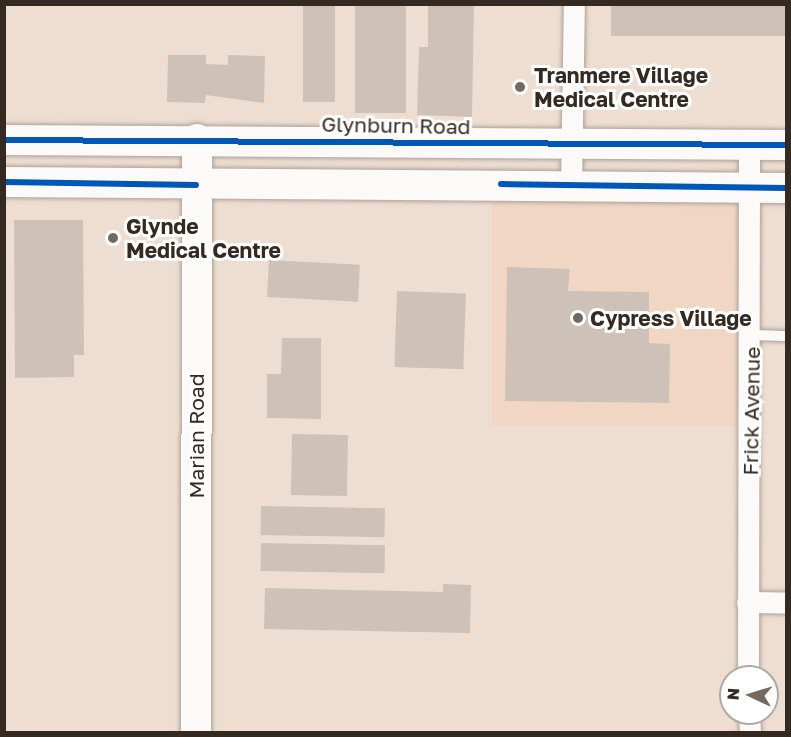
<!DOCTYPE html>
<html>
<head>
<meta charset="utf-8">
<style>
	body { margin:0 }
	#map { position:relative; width:791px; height:737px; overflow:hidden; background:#eeded2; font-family:"Golos Text",sans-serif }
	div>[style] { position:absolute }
	.built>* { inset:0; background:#f1d7c3; transform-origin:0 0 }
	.building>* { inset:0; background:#cec1b8; transform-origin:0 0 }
	.roads { filter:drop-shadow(0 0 2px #ada198) drop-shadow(0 0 2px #ada198) }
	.lane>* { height:10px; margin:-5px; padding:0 5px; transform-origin:5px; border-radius:5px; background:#fcfaf8 }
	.street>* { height:21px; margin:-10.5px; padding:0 10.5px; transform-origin:10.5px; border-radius:10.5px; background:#fcfaf8 }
	.secondary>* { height:30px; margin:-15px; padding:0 15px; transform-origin:15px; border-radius:15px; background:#fcfaf8 }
	.cycleway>* { height:6px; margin:-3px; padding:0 3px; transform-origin:3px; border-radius:3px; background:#0057b8 }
	.dots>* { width:16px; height:16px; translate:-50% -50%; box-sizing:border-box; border:3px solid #fff; border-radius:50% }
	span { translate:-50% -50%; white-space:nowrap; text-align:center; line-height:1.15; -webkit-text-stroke:6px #fff; paint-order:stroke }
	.poi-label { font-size:21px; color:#342a21; font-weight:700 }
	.left { translate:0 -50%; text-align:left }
	.street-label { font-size:21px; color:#342a21 }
	.frame { position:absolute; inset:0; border:6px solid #342a21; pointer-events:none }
	.north { position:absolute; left:719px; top:665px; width:60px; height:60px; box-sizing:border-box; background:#fff; border:2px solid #aeaaa6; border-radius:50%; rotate:274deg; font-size:16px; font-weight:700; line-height:24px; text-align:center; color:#342a21 }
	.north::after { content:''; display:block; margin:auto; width:21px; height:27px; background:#75695f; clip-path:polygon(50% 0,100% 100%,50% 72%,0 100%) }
</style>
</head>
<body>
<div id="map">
	<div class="built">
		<div style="left:492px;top:196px;width:246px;height:230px"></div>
	</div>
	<div class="building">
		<div style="left:303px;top:4px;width:32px;height:98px"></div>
		<div style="left:355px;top:4px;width:51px;height:109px"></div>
		<div style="clip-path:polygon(428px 4px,474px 4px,472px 117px,417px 115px,419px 47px,428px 47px)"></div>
		<div style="left:611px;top:4px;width:175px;height:32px"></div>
		<div style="clip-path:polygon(168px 55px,206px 55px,206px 64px,228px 65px,228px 55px,265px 56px,264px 103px,206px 95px,205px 103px,167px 102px)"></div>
		<div style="clip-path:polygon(14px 220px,83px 220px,84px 355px,74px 355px,74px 377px,15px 378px)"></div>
		<div style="left:269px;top:260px;width:91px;height:37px;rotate:3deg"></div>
		<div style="clip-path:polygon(507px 267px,570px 269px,568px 291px,649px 292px,649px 343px,670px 344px,669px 403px,505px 401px)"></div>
		<div style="left:397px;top:291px;width:69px;height:76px;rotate:2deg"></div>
		<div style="clip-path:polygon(282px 338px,321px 338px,321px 419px,267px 418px,267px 374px,281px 374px)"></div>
		<div style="left:292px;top:434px;width:56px;height:61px;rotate:1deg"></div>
		<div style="left:261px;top:506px;width:124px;height:29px;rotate:1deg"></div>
		<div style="left:261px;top:543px;width:124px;height:28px;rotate:1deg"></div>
		<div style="clip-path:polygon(443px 584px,471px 585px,470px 633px,264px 629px,265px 588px,443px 592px)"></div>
	</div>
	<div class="roads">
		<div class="lane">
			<div style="left:752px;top:335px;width:34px;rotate:2deg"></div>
		</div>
		<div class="street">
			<div style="left:571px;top:186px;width:182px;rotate:-89.1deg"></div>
			<div style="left:747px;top:602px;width:39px;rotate:1deg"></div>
			<div style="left:748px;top:677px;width:533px;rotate:-89.89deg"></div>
			<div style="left:749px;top:713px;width:19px;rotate:87deg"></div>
		</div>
		<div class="secondary">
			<div style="left:4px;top:140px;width:782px;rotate:0.37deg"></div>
			<div style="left:4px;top:182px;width:782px;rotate:0.44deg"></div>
			<div style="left:196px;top:732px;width:593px;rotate:-89.9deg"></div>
		</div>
	</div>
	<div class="cycleway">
		<div style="left:4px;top:140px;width:782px;rotate:0.37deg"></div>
		<div style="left:4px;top:182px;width:192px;rotate:0.9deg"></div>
		<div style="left:501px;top:184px;width:285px;rotate:0.8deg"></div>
	</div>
	<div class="dots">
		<div style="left:520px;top:87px;background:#75695f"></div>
		<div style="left:113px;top:238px;background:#75695f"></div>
		<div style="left:578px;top:318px;background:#75695f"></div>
	</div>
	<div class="poi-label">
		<span class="left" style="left:534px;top:87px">Tranmere Village<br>Medical Centre</span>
		<span class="left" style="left:126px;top:238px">Glynde<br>Medical Centre</span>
		<span class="left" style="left:590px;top:318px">Cypress Village</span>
	</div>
	<div class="street-label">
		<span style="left:396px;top:125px;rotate:1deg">Glynburn Road</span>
		<span style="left:751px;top:411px;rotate:-89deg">Frick Avenue</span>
		<span style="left:196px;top:436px;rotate:-90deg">Marian Road</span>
	</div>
	<div class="frame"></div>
	<div class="north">N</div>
</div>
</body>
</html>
